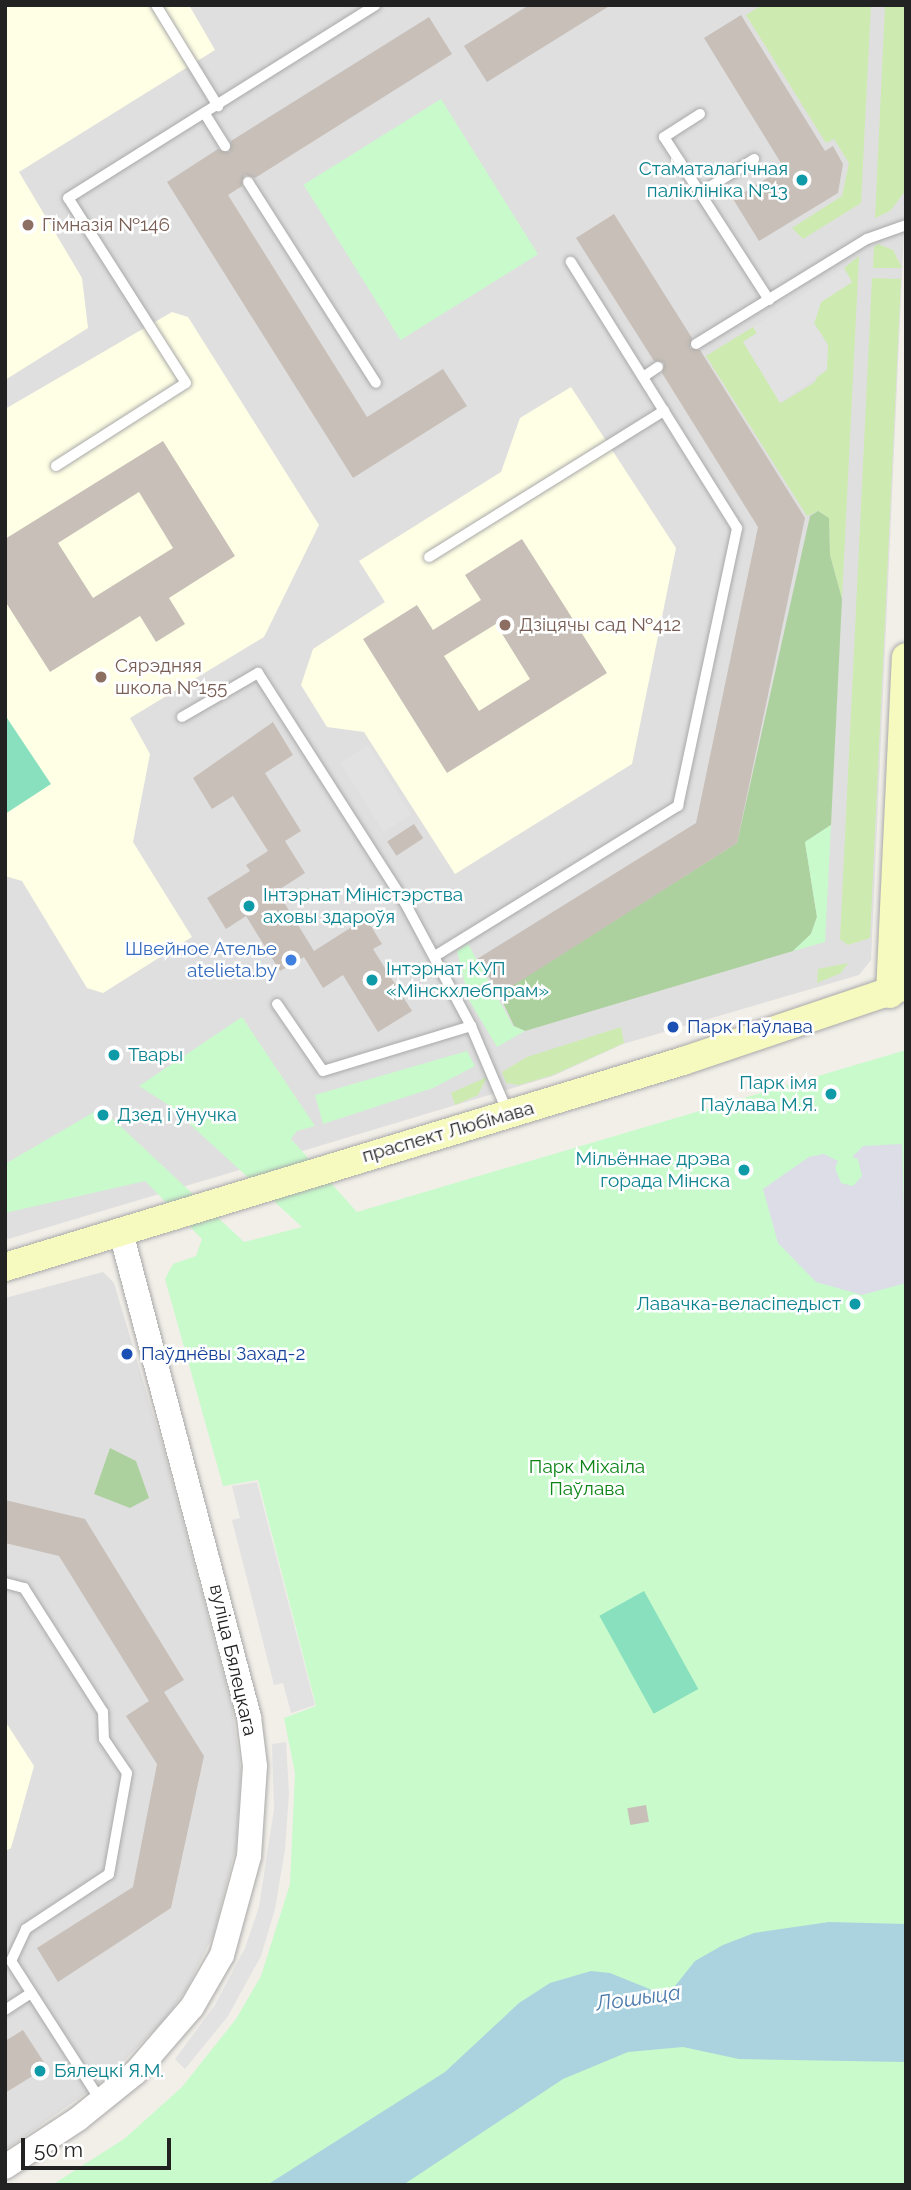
<!DOCTYPE html>
<html>
<head>
<meta charset="utf-8">
<style>
	body { margin:0 }
	#map { position:relative; width:911px; height:2190px; overflow:hidden; background:#f2efe9; font-family:Raleway,sans-serif }
	div>[style] { position:absolute }
	.residential>* { inset:0; background:#e0dfdf }
	.education>* { inset:0; background:#ffffe5 }
	.grass>* { inset:0; background:#cdebb0 }
	.forest>* { inset:0; background:#add19e }
	.park>* { inset:0; background:#c8facc; transform-origin:0 0 }
	.pitch>* { inset:0; background:#88e0be; transform-origin:0 0 }
	.parking>* { inset:0; background:#e2e2e2; transform-origin:0 0 }
	.plaza>* { inset:0; background:#dddde8 }
	.water>* { inset:0; background:#aad3df }
	.building>* { inset:0; background:#c7bfb8; transform-origin:0 0 }
	.roads { filter:drop-shadow(0 0 2px #a9a9a9) drop-shadow(0 0 2px #a9a9a9) }
	.service>* { height:10px; margin:-5px; padding:0 5px; transform-origin:5px; border-radius:5px; background:#fff }
	.tertiary>* { height:24px; margin:-12px; padding:0 12px; transform-origin:12px; border-radius:12px; background:#fff }
	.secondary>* { height:28px; margin:-14px; padding:0 14px; transform-origin:14px; border-radius:14px; background:#f7fabf }
	.dots>* { width:19px; height:19px; translate:-50% -50%; box-sizing:border-box; border:4px solid #fff; border-radius:50% }
	span { translate:-50% -50%; white-space:nowrap; text-align:center; line-height:1.15; -webkit-text-stroke:5px #fff; paint-order:stroke }
	.culture-label { font-size:19px; color:#0d838f }
	.right { translate:-100% -50%; text-align:right }
	.left { translate:0 -50%; text-align:left }
	.education-label { font-size:19px; color:#785e54 }
	.shop-label { font-size:19px; color:#366cbe }
	.transit-label { font-size:19px; color:#164399 }
	.street-label { font-size:19px; color:#222 }
	.park-label { font-size:19px; color:#0c8416 }
	.water-label { font-size:21px; color:#4a7aab; font-style:italic }
	.frame { position:absolute; inset:0; border:7px solid #222; pointer-events:none }
	.scale { position:absolute; left:21px; top:2138px; width:150px; height:32px; box-sizing:border-box; border:4px solid #222; border-top:0; padding-left:9px; font-size:21px; line-height:24px; white-space:nowrap; color:#222; -webkit-text-stroke:5px #fff; paint-order:stroke }
</style>
</head>
<body>
<div id="map">
	<div class="residential">
		<div style="clip-path:polygon(5px 5px,906px 5px,906px 186px,871px 960px,859px 975px,623px 1044px,553px 1076px,5px 1240px)"></div>
		<div style="clip-path:polygon(103px 1272px,114px 1283px,164px 1451px,232px 1708px,241px 1770px,236px 1847px,213px 1936px,186px 1990px,164px 2020px,106px 2079px,5px 2150px,5px 1298px)"></div>
	</div>
	<div class="education">
		<div style="clip-path:polygon(5px 5px,189px 5px,215px 50px,19px 172px,82px 278px,88px 328px,5px 380px)"></div>
		<div style="clip-path:polygon(172px 312px,188px 317px,319px 525px,264px 637px,130px 718px,150px 754px,133px 842px,192px 937px,103px 993px,87px 988px,22px 881px,5px 876px,5px 409px)"></div>
		<div style="clip-path:polygon(571px 387px,676px 548px,632px 764px,455px 874px,364px 732px,327px 727px,301px 685px,313px 649px,385px 602px,359px 561px,501px 472px,520px 418px)"></div>
		<div style="clip-path:polygon(5px 1721px,34px 1766px,11px 1848px,5px 1851px)"></div>
	</div>
	<div class="grass">
		<div style="clip-path:polygon(762px 5px,871px 5px,861px 203px,803px 239px,792px 228px,842px 196px,849px 163px,834px 139px,826px 143px,746px 15px)"></div>
		<div style="clip-path:polygon(885px 5px,906px 5px,906px 190px,890px 211px,875px 218px)"></div>
		<div style="clip-path:polygon(878px 244px,893px 250px,902px 268px,873px 268px,874px 247px)"></div>
		<div style="clip-path:polygon(859px 256px,842px 599px,830px 555px,829px 518px,818px 511px,807px 516px,706px 356px,753px 327px,757px 333px,744px 341px,781px 403px,815px 382px,828px 345px,814px 324px,821px 302px,852px 282px,844px 268px)"></div>
		<div style="clip-path:polygon(872px 278px,901px 279px,870px 938px,848px 945px,840px 939px)"></div>
		<div style="clip-path:polygon(848px 963px,841px 973px,817px 983px,818px 969px)"></div>
		<div style="clip-path:polygon(621px 1027px,624px 1043px,553px 1075px,519px 1085px,506px 1083px,502px 1072px,527px 1057px)"></div>
		<div style="clip-path:polygon(487px 1077px,478px 1095px,455px 1105px,451px 1093px)"></div>
	</div>
	<div class="forest">
		<div style="clip-path:polygon(818px 511px,829px 518px,830px 555px,842px 599px,831px 825px,805px 842px,817px 917px,811px 934px,793px 951px,525px 1031px,514px 1026px,499px 994px,737px 843px,810px 516px)"></div>
		<div style="clip-path:polygon(110px 1448px,136px 1461px,149px 1498px,130px 1508px,94px 1494px)"></div>
	</div>
	<div class="park">
		<div style="left:441px;top:99px;width:183px;height:162px;rotate:58deg"></div>
		<div style="clip-path:polygon(831px 825px,825px 942px,793px 951px,811px 934px,817px 917px,805px 842px)"></div>
		<div style="clip-path:polygon(468px 944px,513px 1026px,525px 1031px,497px 1047px,469px 1000px,457px 951px)"></div>
		<div style="clip-path:polygon(242px 1017px,315px 1126px,297px 1131px,291px 1139px,357px 1212px,906px 1050px,906px 2185px,52px 2185px,124px 2139px,182px 2087px,236px 2019px,261px 1976px,290px 1884px,295px 1773px,284px 1718px,316px 1706px,258px 1480px,223px 1486px,165px 1279px,173px 1264px,196px 1256px,202px 1239px,145px 1181px,5px 1213px,5px 1164px,101px 1108px,244px 1242px,302px 1227px,170px 1106px,139px 1086px)"></div>
		<div style="clip-path:polygon(467px 1051px,475px 1066px,433px 1088px,323px 1124px,315px 1095px)"></div>
	</div>
	<div class="pitch">
		<div style="clip-path:polygon(5px 715px,51px 784px,5px 814px)"></div>
		<div style="left:644px;top:1591px;width:112px;height:51px;rotate:61deg"></div>
	</div>
	<div class="parking">
		<div style="clip-path:polygon(844px 268px,852px 282px,821px 302px,814px 323px,828px 345px,827px 370px,780px 403px,743px 342px,757px 333px,753px 327px)"></div>
		<div style="left:368px;top:745px;width:82px;height:33px;rotate:58deg"></div>
		<div style="clip-path:polygon(257px 1482px,315px 1705px,291px 1713px,283px 1683px,274px 1685px,232px 1520px,240px 1518px,232px 1486px)"></div>
		<div style="clip-path:polygon(286px 1742px,289px 1793px,285px 1849px,275px 1909px,261px 1956px,228px 2016px,185px 2069px,175px 2059px,215px 2005px,245px 1948px,259px 1907px,274px 1809px,272px 1744px)"></div>
	</div>
	<div class="plaza">
		<div style="clip-path:polygon(902px 1144px,906px 1283px,862px 1295px,816px 1282px,778px 1243px,763px 1189px,809px 1157px,824px 1154px,838px 1161px,835px 1168px,841px 1183px,853px 1186px,862px 1176px,858px 1159px,852px 1157px,863px 1146px)"></div>
	</div>
	<div class="water">
		<div style="clip-path:polygon(829px 1922px,906px 1924px,906px 2062px,739px 2059px,683px 2047px,628px 2052px,563px 2079px,403px 2185px,267px 2185px,445px 2072px,519px 2003px,550px 1983px,591px 1971px,610px 1973px,667px 1996px,695px 1961px,723px 1945px,754px 1933px)"></div>
	</div>
	<div class="building">
		<div style="clip-path:polygon(529px 5px,611px 5px,487px 82px,464px 46px)"></div>
		<div style="clip-path:polygon(741px 15px,825px 151px,833px 146px,843px 164px,838px 193px,759px 241px,733px 199px,784px 168px,704px 38px)"></div>
		<div style="clip-path:polygon(429px 17px,452px 54px,255px 178px,245px 175px,242px 186px,228px 195px,367px 417px,443px 369px,467px 406px,353px 478px,167px 182px,218px 149px,229px 152px,231px 141px)"></div>
		<div style="clip-path:polygon(614px 214px,692px 338px,690px 348px,700px 350px,805px 518px,737px 843px,500px 994px,477px 959px,696px 823px,758px 527px,662px 373px,664px 363px,654px 361px,576px 238px)"></div>
		<div style="clip-path:polygon(evenodd,163px 441px,235px 556px,169px 598px,185px 624px,156px 642px,140px 616px,50px 672px,5px 601px,5px 539px,163px 441px,139px 492px,173px 548px,93px 598px,58px 543px,139px 492px)"></div>
		<div style="clip-path:polygon(evenodd,522px 539px,607px 673px,447px 773px,363px 639px,417px 605px,433px 630px,481px 600px,465px 575px,522px 539px,496px 624px,530px 679px,479px 711px,444px 656px,496px 624px)"></div>
		<div style="clip-path:polygon(273px 722px,293px 755px,265px 773px,301px 831px,285px 841px,305px 873px,277px 891px,314px 951px,366px 918px,382px 944px,373px 949px,412px 1011px,378px 1032px,343px 975px,323px 988px,304px 957px,280px 971px,246px 916px,226px 929px,207px 898px,250px 871px,246px 865px,268px 851px,233px 796px,212px 809px,193px 778px)"></div>
		<div style="left:414px;top:824px;width:17px;height:32px;rotate:57deg"></div>
		<div style="clip-path:polygon(5px 1500px,85px 1519px,184px 1680px,164px 1692px,204px 1756px,171px 1908px,58px 1982px,37px 1948px,133px 1887px,157px 1764px,126px 1716px,149px 1701px,59px 1556px,5px 1543px)"></div>
		<div style="left:646px;top:1805px;width:17px;height:19px;rotate:80deg"></div>
		<div style="clip-path:polygon(23px 2030px,47px 2067px,5px 2093px,5px 2041px)"></div>
	</div>
	<div class="roads">
		<div class="service">
			<div style="left:156px;top:5px;width:119px;rotate:58.5deg"></div>
			<div style="left:205px;top:114px;width:38px;rotate:58deg"></div>
			<div style="left:700px;top:114px;width:43px;rotate:147.4deg"></div>
			<div style="left:664px;top:137px;width:194px;rotate:57.2deg"></div>
			<div style="left:248px;top:182px;width:238px;rotate:57.5deg"></div>
			<div style="left:700px;top:193px;width:64px;rotate:-32.2deg"></div>
			<div style="left:696px;top:344px;width:201px;rotate:-31.6deg"></div>
			<div style="left:867px;top:239px;width:41px;rotate:-19.7deg"></div>
			<div style="left:643px;top:377px;width:18px;rotate:-34deg"></div>
			<div style="left:56px;top:466px;width:154px;rotate:-32.6deg"></div>
			<div style="left:186px;top:383px;width:219px;rotate:-122.5deg"></div>
			<div style="left:68px;top:198px;width:363px;rotate:-32.1deg"></div>
			<div style="left:429px;top:557px;width:277px;rotate:-31.9deg"></div>
			<div style="left:182px;top:717px;width:88px;rotate:-30.1deg"></div>
			<div style="left:258px;top:673px;width:271px;rotate:57.4deg"></div>
			<div style="left:404px;top:901px;width:142px;rotate:61.8deg"></div>
			<div style="left:471px;top:1026px;width:95px;rotate:67deg"></div>
			<div style="left:435px;top:956px;width:286px;rotate:-31.7deg"></div>
			<div style="left:678px;top:806px;width:284px;rotate:-78deg"></div>
			<div style="left:737px;top:528px;width:314px;rotate:-122deg"></div>
			<div style="left:277px;top:1004px;width:81px;rotate:55.5deg"></div>
			<div style="left:323px;top:1071px;width:155px;rotate:-16.9deg"></div>
			<div style="left:5px;top:1583px;width:20px;rotate:15deg"></div>
			<div style="left:24px;top:1588px;width:147px;rotate:57.5deg"></div>
			<div style="left:103px;top:1712px;width:27px;rotate:88deg"></div>
			<div style="left:104px;top:1739px;width:41px;rotate:55.9deg"></div>
			<div style="left:127px;top:1773px;width:103px;rotate:100.1deg"></div>
			<div style="left:109px;top:1874px;width:100px;rotate:146.5deg"></div>
			<div style="left:26px;top:1929px;width:35px;rotate:115deg"></div>
			<div style="left:11px;top:1961px;width:166px;rotate:57.3deg"></div>
			<div style="left:5px;top:2010px;width:30px;rotate:-33deg"></div>
		</div>
		<div class="tertiary">
			<div style="left:5px;top:2167px;width:87px;rotate:-33.3deg"></div>
			<div style="left:78px;top:2119px;width:73px;rotate:-38.9deg"></div>
			<div style="left:135px;top:2073px;width:87px;rotate:-49.2deg"></div>
			<div style="left:192px;top:2007px;width:60px;rotate:-60deg"></div>
			<div style="left:222px;top:1955px;width:103px;rotate:-74.7deg"></div>
			<div style="left:249px;top:1856px;width:90px;rotate:-86.2deg"></div>
			<div style="left:255px;top:1766px;width:49px;rotate:-97deg"></div>
			<div style="left:249px;top:1717px;width:500px;rotate:-104.8deg"></div>
		</div>
		<div class="secondary">
			<div style="left:890px;top:994px;width:337px;rotate:-87.3deg"></div>
			<div style="left:5px;top:1267px;width:709px;rotate:-16.9deg"></div>
			<div style="left:683px;top:1061px;width:235px;rotate:-18.6deg"></div>
		</div>
	</div>
	<div class="dots">
		<div style="left:802px;top:180px;background:#0f9aa8"></div>
		<div style="left:28px;top:225px;background:#8d6e63"></div>
		<div style="left:505px;top:625px;background:#8d6e63"></div>
		<div style="left:101px;top:677px;background:#8d6e63"></div>
		<div style="left:249px;top:906px;background:#0f9aa8"></div>
		<div style="left:291px;top:960px;background:#3f7fe0"></div>
		<div style="left:372px;top:980px;background:#0f9aa8"></div>
		<div style="left:673px;top:1027px;background:#1a4fb4"></div>
		<div style="left:114px;top:1055px;background:#0f9aa8"></div>
		<div style="left:831px;top:1094px;background:#0f9aa8"></div>
		<div style="left:103px;top:1115px;background:#0f9aa8"></div>
		<div style="left:744px;top:1170px;background:#0f9aa8"></div>
		<div style="left:855px;top:1304px;background:#0f9aa8"></div>
		<div style="left:127px;top:1354px;background:#1a4fb4"></div>
		<div style="left:40px;top:2071px;background:#0f9aa8"></div>
	</div>
	<div class="culture-label">
		<span class="right" style="left:788px;top:180px">Стаматалагічная<br>паліклініка №13</span>
		<span class="left" style="left:263px;top:906px">Інтэрнат Міністэрства<br>аховы здароўя</span>
		<span class="left" style="left:386px;top:980px">Інтэрнат КУП<br>«Мінскхлебпрам»</span>
		<span class="left" style="left:128px;top:1055px">Твары</span>
		<span class="right" style="left:817px;top:1094px">Парк імя<br>Паўлава М.Я.</span>
		<span class="left" style="left:117px;top:1115px">Дзед і ўнучка</span>
		<span class="right" style="left:730px;top:1170px">Мільённае дрэва<br>горада Мінска</span>
		<span class="right" style="left:841px;top:1304px">Лавачка-веласіпедыст</span>
		<span class="left" style="left:54px;top:2071px">Бялецкі Я.М.</span>
	</div>
	<div class="education-label">
		<span class="left" style="left:42px;top:225px">Гімназія №146</span>
		<span class="left" style="left:519px;top:625px">Дзіцячы сад №412</span>
		<span class="left" style="left:115px;top:677px">Сярэдняя<br>школа №155</span>
	</div>
	<div class="shop-label">
		<span class="right" style="left:277px;top:960px">Швейное Ателье<br>atelieta.by</span>
	</div>
	<div class="transit-label">
		<span class="left" style="left:687px;top:1027px">Парк Паўлава</span>
		<span class="left" style="left:141px;top:1354px">Паўднёвы Захад-2</span>
	</div>
	<div class="street-label">
		<span style="left:448px;top:1132px;rotate:-16deg">праспект Любімава</span>
		<span style="left:233px;top:1660px;rotate:77deg">вуліца Бялецкага</span>
	</div>
	<div class="park-label">
		<span style="left:587px;top:1478px">Парк Міхаіла<br>Паўлава</span>
	</div>
	<div class="water-label">
		<span style="left:638px;top:1998px;rotate:-8deg">Лошыца</span>
	</div>
	<div class="frame"></div>
	<div class="scale">50 m</div>
</div>
</body>
</html>
